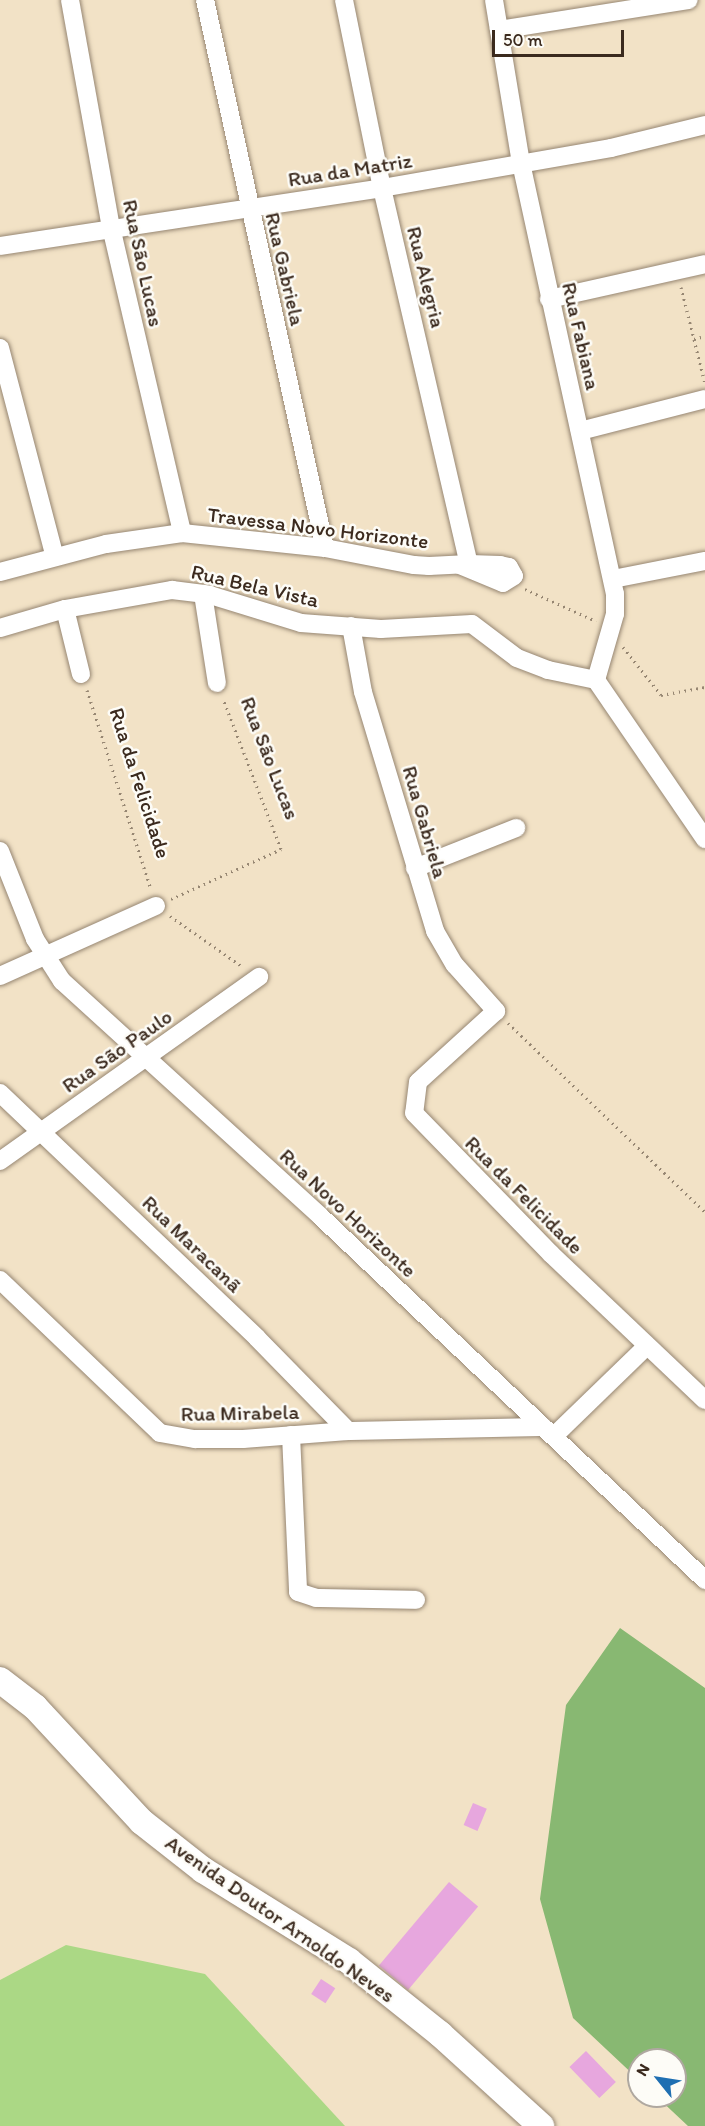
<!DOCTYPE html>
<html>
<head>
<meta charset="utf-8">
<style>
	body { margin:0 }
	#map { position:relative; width:705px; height:2126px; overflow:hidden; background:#f2e2c6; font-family:Itim,sans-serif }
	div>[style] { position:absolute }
	.green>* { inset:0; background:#abd885 }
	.forest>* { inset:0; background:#88b872 }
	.building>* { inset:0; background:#e7a7de; transform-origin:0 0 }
	.path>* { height:3px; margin-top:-1.5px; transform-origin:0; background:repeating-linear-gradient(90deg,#968672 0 1.5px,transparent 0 6px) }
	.roads { filter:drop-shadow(0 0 2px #968672) drop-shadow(0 0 2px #968672) }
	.street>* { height:18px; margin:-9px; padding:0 9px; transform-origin:9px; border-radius:9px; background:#fff }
	.secondary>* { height:26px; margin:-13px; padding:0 13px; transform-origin:13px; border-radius:13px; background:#fff }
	span { translate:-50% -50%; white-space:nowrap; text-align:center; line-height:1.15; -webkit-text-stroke:5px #fdfcf7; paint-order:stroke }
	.street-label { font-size:21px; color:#3b2a1e }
	.north { position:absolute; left:627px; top:2048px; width:60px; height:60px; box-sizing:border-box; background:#fdfcf7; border:2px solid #afa8a0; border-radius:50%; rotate:300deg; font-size:16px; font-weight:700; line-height:24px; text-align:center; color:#3b2a1e }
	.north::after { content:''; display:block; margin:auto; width:21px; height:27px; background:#1f6fb2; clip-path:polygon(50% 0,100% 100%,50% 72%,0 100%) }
	.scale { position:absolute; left:492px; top:30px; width:132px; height:27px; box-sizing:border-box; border:3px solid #3b2a1e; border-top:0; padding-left:8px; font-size:18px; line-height:21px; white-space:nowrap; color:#3b2a1e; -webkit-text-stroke:4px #fdfcf7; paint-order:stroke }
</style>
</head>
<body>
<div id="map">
	<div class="green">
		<div style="clip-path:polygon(66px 1945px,205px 1974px,345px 2126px,0 2126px,0 1980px)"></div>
	</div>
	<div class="forest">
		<div style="clip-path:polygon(620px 1628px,705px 1688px,705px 2126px,688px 2126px,656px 2096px,675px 2096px,675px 2060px,639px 2060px,639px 2080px,573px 2018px,540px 1899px,566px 1705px)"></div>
	</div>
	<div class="building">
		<div style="left:473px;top:1803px;width:15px;height:24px;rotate:23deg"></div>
		<div style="left:449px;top:1882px;width:38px;height:109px;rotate:40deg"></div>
		<div style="left:321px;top:1979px;width:17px;height:18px;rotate:33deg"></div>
		<div style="left:586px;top:2051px;width:43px;height:23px;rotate:46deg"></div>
	</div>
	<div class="path">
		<div style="left:681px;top:287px;width:99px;rotate:76deg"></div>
		<div style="left:694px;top:339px;width:11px;rotate:-15deg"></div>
		<div style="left:525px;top:589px;width:78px;rotate:24.3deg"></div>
		<div style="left:623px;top:647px;width:61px;rotate:51.6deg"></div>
		<div style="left:661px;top:695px;width:45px;rotate:-10.3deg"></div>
		<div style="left:87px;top:690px;width:209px;rotate:72.2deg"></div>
		<div style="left:171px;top:899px;width:121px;rotate:-24.4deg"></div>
		<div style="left:281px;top:849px;width:161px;rotate:-111.1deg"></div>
		<div style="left:170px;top:916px;width:89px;rotate:34.9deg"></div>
		<div style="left:508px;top:1023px;width:273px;rotate:43.8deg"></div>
	</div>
	<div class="roads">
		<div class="street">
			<div style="left:70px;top:0;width:231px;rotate:79.8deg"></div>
			<div style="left:111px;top:227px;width:314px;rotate:76.9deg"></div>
			<div style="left:205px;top:0;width:561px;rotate:77.65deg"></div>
			<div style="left:344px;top:0;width:192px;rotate:78.6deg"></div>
			<div style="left:382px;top:188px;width:386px;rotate:77deg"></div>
			<div style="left:494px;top:0;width:165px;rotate:80.6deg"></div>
			<div style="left:521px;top:163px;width:441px;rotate:77.7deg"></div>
			<div style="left:615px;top:594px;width:20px;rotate:90deg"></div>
			<div style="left:615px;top:614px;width:69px;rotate:106.1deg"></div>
			<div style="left:499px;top:30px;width:192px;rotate:-9deg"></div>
			<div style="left:0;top:246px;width:386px;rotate:-8.6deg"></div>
			<div style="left:382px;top:188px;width:232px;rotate:-9.9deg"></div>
			<div style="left:611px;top:148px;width:97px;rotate:-13.7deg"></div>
			<div style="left:549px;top:299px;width:160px;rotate:-12.6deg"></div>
			<div style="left:0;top:348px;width:216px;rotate:75.3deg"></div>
			<div style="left:580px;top:431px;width:129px;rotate:-14.4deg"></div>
			<div style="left:0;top:572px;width:110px;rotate:-14.8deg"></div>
			<div style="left:106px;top:544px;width:77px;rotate:-8.2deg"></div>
			<div style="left:182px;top:533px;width:144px;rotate:6deg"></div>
			<div style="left:325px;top:548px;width:91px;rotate:10.8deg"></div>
			<div style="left:414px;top:565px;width:15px;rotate:4deg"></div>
			<div style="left:429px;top:566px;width:40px;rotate:-2.9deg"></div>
			<div style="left:469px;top:564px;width:31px;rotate:2deg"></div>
			<div style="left:500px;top:565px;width:9px;rotate:13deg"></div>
			<div style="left:509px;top:567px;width:10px;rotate:61deg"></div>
			<div style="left:514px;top:576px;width:13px;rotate:148deg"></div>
			<div style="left:503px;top:583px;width:47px;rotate:-157.3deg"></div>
			<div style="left:613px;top:579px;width:94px;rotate:-11.1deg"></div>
			<div style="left:203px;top:594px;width:90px;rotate:81.1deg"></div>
			<div style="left:65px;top:609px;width:67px;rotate:76.2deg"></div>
			<div style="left:351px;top:626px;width:67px;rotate:79.7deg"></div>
			<div style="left:363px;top:692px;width:250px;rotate:73.2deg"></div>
			<div style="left:435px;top:931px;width:39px;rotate:60deg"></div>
			<div style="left:455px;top:965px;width:62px;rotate:48.3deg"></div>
			<div style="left:496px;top:1011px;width:105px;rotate:137.7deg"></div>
			<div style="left:418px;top:1082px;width:31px;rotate:97deg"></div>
			<div style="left:414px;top:1113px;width:197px;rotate:45.8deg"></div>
			<div style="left:551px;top:1254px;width:212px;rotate:43.5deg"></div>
			<div style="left:0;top:628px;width:68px;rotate:-16.3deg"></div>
			<div style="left:65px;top:609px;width:109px;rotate:-10.1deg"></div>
			<div style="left:172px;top:590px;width:38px;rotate:7deg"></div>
			<div style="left:210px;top:595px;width:95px;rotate:17.1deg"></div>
			<div style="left:301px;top:623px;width:80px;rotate:4.3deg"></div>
			<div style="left:381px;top:629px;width:91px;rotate:-3.1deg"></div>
			<div style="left:472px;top:624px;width:56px;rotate:37.1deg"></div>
			<div style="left:517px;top:658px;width:33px;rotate:21deg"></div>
			<div style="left:548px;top:670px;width:49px;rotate:11.8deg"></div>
			<div style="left:596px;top:680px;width:193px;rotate:55.6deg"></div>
			<div style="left:0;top:851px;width:95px;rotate:68.3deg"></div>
			<div style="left:35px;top:939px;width:50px;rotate:57.3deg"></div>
			<div style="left:62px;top:981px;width:349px;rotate:42.3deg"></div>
			<div style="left:320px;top:1216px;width:530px;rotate:43.39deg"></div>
			<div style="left:415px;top:868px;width:109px;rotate:-21.6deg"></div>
			<div style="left:0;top:976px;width:171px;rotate:-24.2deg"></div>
			<div style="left:0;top:1093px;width:355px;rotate:43.6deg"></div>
			<div style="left:257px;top:1338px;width:130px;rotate:45.6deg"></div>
			<div style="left:0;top:1161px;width:318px;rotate:-35.4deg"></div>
			<div style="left:0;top:1280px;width:221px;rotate:43.7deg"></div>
			<div style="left:160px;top:1433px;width:36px;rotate:10deg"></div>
			<div style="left:195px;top:1439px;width:48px"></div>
			<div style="left:243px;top:1439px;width:105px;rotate:-4.4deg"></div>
			<div style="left:348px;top:1431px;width:195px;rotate:-1.2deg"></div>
			<div style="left:291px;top:1435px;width:157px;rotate:87.4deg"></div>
			<div style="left:298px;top:1592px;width:19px;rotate:18deg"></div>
			<div style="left:316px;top:1598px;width:100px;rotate:1.1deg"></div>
			<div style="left:554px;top:1436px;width:128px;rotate:-44.1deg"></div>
		</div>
		<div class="secondary">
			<div style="left:0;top:1680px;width:44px;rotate:37.6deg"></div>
			<div style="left:35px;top:1707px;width:157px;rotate:47.1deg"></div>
			<div style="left:142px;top:1822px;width:78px;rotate:38.2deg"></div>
			<div style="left:203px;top:1870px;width:172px;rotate:31.9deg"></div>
			<div style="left:349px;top:1961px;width:117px;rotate:38.7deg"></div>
			<div style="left:440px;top:2034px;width:137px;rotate:42.3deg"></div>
		</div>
	</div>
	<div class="street-label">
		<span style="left:350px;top:170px;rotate:-9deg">Rua da Matriz</span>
		<span style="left:143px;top:263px;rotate:78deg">Rua São Lucas</span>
		<span style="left:285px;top:269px;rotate:77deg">Rua Gabriela</span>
		<span style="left:426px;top:277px;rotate:76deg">Rua Alegria</span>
		<span style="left:581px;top:336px;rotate:77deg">Rua Fabiana</span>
		<span style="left:318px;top:528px;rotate:7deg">Travessa Novo Horizonte</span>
		<span style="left:255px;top:586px;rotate:13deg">Rua Bela Vista</span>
		<span style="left:270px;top:758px;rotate:69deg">Rua São Lucas</span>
		<span style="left:140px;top:783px;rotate:72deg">Rua da Felicidade</span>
		<span style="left:425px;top:822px;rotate:74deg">Rua Gabriela</span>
		<span style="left:117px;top:1051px;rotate:-35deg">Rua São Paulo</span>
		<span style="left:524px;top:1195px;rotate:45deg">Rua da Felicidade</span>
		<span style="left:348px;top:1213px;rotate:43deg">Rua Novo Horizonte</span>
		<span style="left:192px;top:1244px;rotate:44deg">Rua Maracanã</span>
		<span style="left:240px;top:1413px;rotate:-1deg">Rua Mirabela</span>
		<span style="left:280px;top:1919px;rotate:35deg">Avenida Doutor Arnoldo Neves</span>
	</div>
	<div class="north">N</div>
	<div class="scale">50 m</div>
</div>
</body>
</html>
